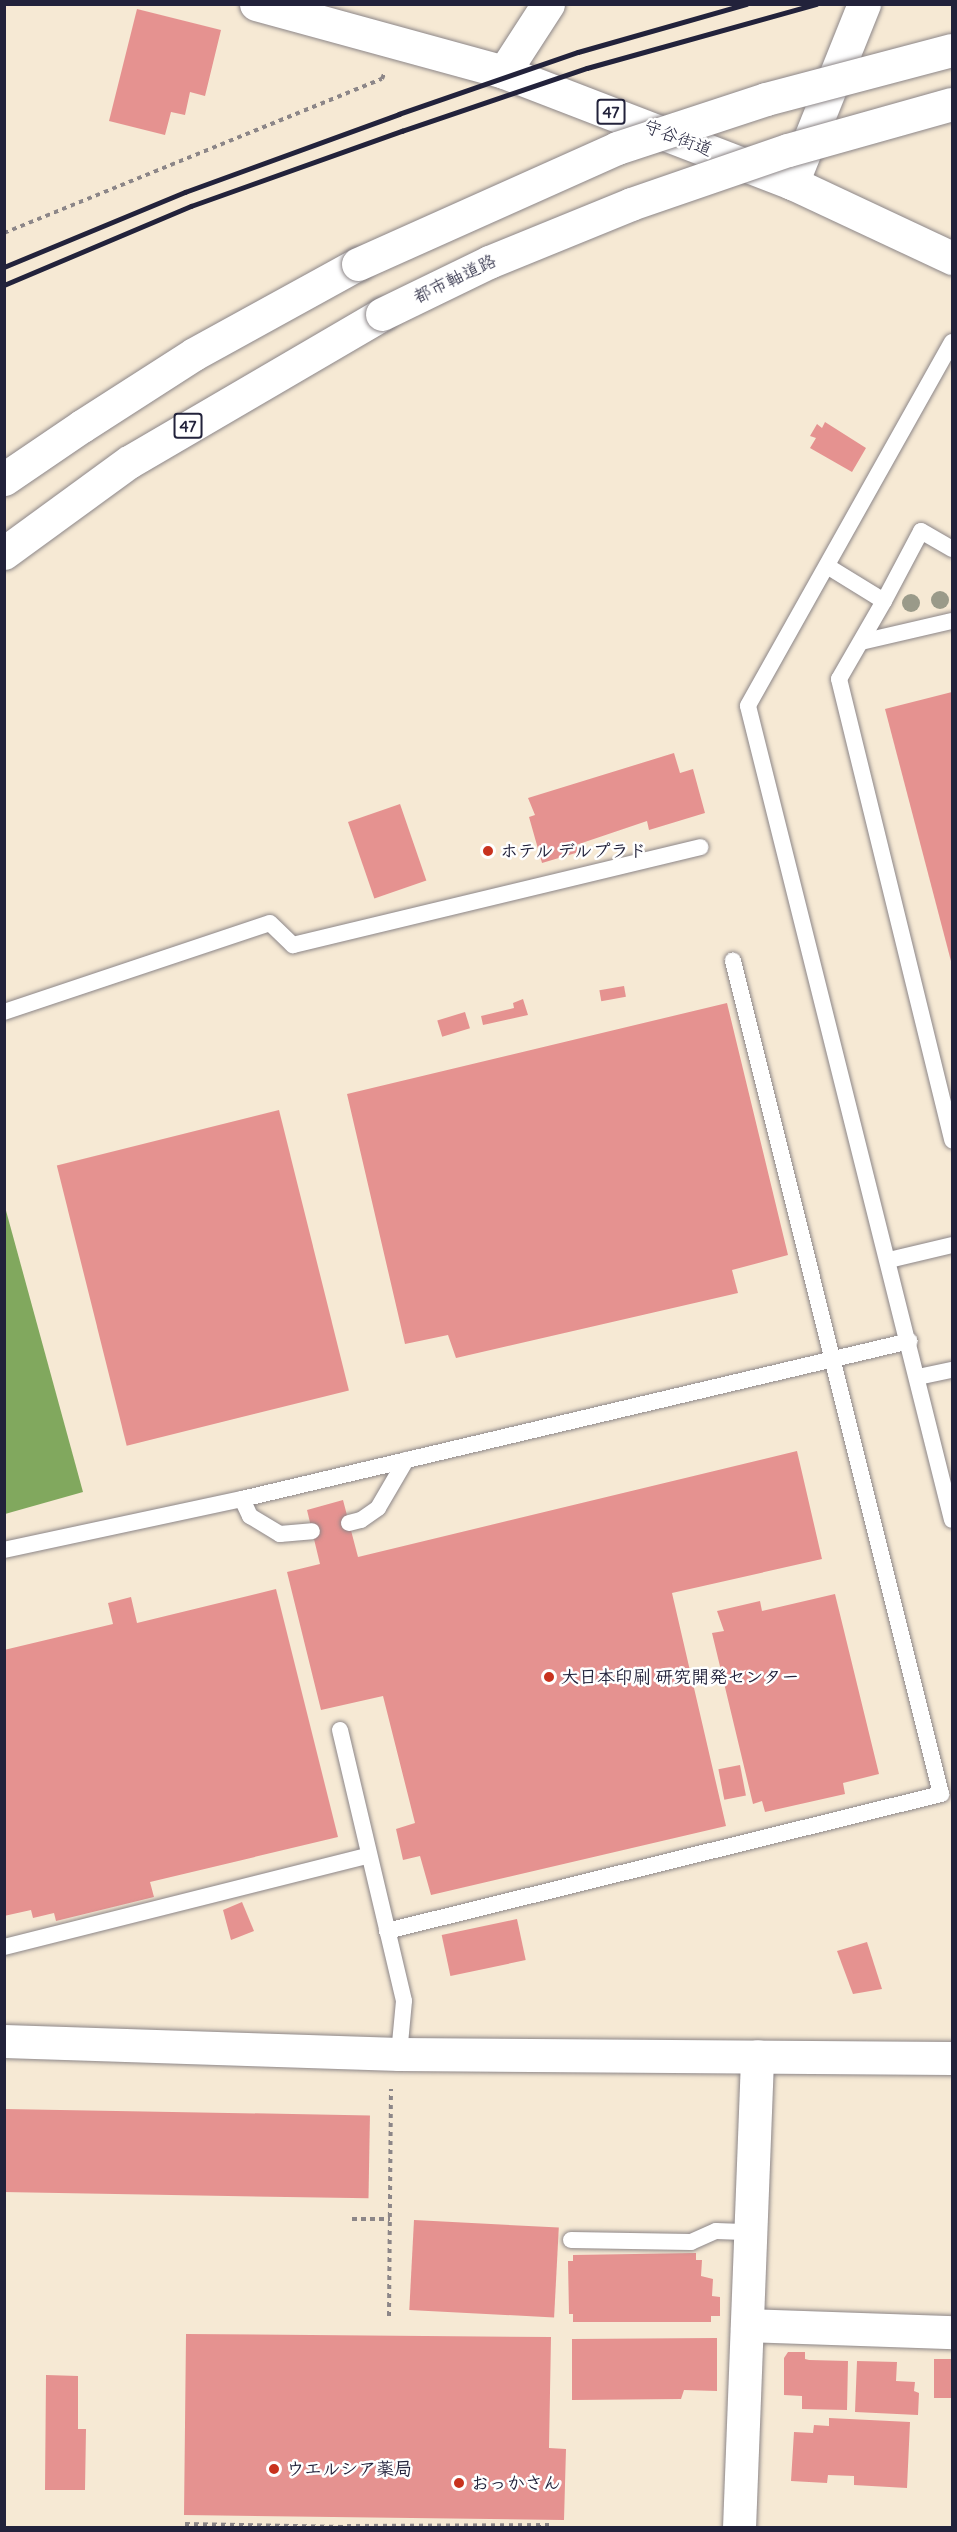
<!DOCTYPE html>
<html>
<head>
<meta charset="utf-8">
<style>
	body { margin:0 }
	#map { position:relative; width:957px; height:2532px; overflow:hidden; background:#f6e9d4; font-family:Delius,"Klee One",sans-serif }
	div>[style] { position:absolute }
	.forest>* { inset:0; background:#81a85e }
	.building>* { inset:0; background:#e59290; transform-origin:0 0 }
	.path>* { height:4px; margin-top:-2px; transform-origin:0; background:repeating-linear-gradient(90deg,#8c8688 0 4.5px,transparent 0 9px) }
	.roads { filter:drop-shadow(0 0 2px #8c8688) drop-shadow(0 0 2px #8c8688) }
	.service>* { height:16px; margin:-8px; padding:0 8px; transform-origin:8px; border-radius:8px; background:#fff }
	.minor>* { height:33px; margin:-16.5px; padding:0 16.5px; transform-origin:16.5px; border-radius:16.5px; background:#fff }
	.primary>* { height:33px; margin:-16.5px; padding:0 16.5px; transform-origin:16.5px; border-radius:16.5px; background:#fff }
	.rail>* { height:4.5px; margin:-2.25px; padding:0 2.25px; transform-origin:2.25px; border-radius:2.25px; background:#22223b }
	.bridges { filter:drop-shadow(0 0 2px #8c8688) drop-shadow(0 0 2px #8c8688) }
	.primary-bridge>* { height:33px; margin:-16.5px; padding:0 16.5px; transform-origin:16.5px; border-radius:16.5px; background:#fff }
	.trees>* { width:18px; height:18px; margin:-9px; border-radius:50%; background:#9a9a89 }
	.dots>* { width:16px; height:16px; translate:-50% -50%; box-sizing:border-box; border:3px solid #fff; border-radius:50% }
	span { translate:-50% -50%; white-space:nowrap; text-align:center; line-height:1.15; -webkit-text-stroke:5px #fff; paint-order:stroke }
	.shield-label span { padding:2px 4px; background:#fff; border:2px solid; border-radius:4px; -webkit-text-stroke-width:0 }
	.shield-label { font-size:16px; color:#22223b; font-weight:700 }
	.street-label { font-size:18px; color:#22223b }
	.poi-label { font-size:18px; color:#22223b; font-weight:700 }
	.left { translate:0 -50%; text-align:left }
	.frame { position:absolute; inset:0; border:6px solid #22223b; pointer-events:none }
</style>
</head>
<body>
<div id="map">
	<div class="forest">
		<div style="clip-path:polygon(5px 1207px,83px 1492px,5px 1514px,4px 1514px)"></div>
	</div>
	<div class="building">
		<div style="clip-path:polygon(137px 9px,221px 30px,205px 96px,190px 92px,185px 115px,171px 112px,165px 135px,109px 121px)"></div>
		<div style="clip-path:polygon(825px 422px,866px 448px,852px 472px,810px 448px,816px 438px,810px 436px,817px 424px,822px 428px)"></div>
		<div style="clip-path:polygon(952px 692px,952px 965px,885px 709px)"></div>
		<div style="clip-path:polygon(674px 753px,680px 773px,693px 769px,705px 813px,649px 830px,647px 821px,576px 845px,579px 852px,542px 863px,529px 817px,535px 815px,528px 798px)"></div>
		<div style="left:400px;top:804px;width:81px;height:55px;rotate:71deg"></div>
		<div style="left:624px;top:986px;width:11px;height:25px;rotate:80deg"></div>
		<div style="clip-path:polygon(523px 999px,528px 1015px,483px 1025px,481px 1016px,514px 1008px,513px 1003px)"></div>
		<div style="clip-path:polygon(727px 1003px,788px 1255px,732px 1270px,738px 1293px,456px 1358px,448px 1335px,405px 1344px,347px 1094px)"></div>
		<div style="left:465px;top:1012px;width:17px;height:29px;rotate:73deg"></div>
		<div style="left:279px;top:1110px;width:289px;height:229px;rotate:76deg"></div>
		<div style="clip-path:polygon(797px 1451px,822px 1559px,672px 1593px,726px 1826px,431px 1895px,420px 1856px,403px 1860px,396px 1829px,415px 1823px,383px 1696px,321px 1710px,287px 1572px,320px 1564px,307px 1510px,343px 1500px,358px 1557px)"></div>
		<div style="clip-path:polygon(276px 1589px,338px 1837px,150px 1882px,154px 1897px,56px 1921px,54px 1913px,33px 1918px,31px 1910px,4px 1916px,4px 1650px,113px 1624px,108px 1603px,131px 1597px,137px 1623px)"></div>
		<div style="clip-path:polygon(835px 1594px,879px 1774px,843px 1783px,845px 1794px,765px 1812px,762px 1801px,753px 1804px,712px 1633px,724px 1631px,717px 1611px,760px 1601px,762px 1611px)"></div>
		<div style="left:740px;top:1765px;width:31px;height:22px;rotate:79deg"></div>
		<div style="clip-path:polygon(242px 1902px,254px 1931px,231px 1940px,223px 1910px)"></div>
		<div style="left:517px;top:1919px;width:42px;height:77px;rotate:78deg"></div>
		<div style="clip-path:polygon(867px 1942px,882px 1989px,853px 1994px,837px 1951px)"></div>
		<div style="left:4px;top:2109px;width:366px;height:83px;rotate:1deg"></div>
		<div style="left:414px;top:2220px;width:145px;height:90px;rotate:3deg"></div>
		<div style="clip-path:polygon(696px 2253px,696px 2260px,702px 2260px,701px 2276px,713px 2279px,712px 2296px,720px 2297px,720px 2316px,711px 2316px,711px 2322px,573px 2322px,573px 2314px,569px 2314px,568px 2261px,573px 2261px,573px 2255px)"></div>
		<div style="clip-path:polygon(186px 2334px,551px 2337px,549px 2448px,566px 2449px,564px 2520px,184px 2515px)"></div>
		<div style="clip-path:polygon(717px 2338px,717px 2391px,684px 2390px,681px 2399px,572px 2400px,572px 2339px)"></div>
		<div style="clip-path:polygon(788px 2352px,805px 2352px,805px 2359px,809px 2360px,848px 2361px,847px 2410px,802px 2409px,802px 2396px,784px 2395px,784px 2358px)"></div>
		<div style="left:934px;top:2359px;width:18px;height:39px"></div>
		<div style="clip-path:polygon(857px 2361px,897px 2362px,896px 2381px,915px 2382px,914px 2391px,919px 2393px,918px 2415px,855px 2412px)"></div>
		<div style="clip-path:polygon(46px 2375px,78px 2376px,78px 2429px,86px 2429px,85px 2490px,45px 2490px)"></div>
		<div style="clip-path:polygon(829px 2418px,910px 2422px,907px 2488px,854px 2485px,854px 2476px,828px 2475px,827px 2483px,791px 2481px,794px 2432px,813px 2433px,814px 2425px,829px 2426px)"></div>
	</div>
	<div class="path">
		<div style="left:4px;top:233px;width:408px;rotate:-22.2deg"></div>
		<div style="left:382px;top:79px;width:5px;rotate:-68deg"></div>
		<div style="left:352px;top:2219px;width:38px"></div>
		<div style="left:389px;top:2316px;width:227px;rotate:-89.5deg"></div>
		<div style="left:185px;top:2524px;width:162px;rotate:1.1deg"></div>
		<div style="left:347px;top:2526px;width:202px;rotate:-0.3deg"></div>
	</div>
	<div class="roads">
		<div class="service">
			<div style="left:952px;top:342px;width:417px;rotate:119.3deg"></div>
			<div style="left:748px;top:706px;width:839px;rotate:75.93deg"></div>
			<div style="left:827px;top:566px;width:67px;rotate:31.6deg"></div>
			<div style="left:884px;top:601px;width:90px;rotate:120deg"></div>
			<div style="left:839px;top:679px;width:475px;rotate:76.2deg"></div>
			<div style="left:884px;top:601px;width:79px;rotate:-62.1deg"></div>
			<div style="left:921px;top:531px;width:36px;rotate:30deg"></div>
			<div style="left:861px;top:642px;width:93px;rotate:-13deg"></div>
			<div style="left:4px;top:1012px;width:280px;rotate:-18.5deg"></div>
			<div style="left:270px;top:923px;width:32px;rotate:44deg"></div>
			<div style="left:293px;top:945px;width:419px;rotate:-13.5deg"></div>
			<div style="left:889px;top:1260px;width:65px;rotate:-13.4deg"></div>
			<div style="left:918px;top:1377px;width:35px;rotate:-12deg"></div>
			<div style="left:242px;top:1499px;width:19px;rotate:65deg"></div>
			<div style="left:250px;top:1516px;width:35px;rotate:31deg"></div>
			<div style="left:280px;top:1534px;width:32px;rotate:-5deg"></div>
			<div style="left:349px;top:1523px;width:12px;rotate:-14deg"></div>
			<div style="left:361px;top:1520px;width:21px;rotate:-35deg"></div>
			<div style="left:378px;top:1508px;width:56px;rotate:-59.7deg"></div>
			<div style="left:4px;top:1550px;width:243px;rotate:-12.1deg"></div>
			<div style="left:242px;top:1499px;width:686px;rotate:-13.31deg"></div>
			<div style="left:340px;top:1730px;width:278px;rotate:76.7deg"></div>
			<div style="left:404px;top:2001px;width:53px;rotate:95.4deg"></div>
			<div style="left:387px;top:1931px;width:571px;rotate:-13.89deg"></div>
			<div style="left:941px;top:1794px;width:859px;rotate:-104.02deg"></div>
			<div style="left:4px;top:1947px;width:376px;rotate:-14.1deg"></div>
			<div style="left:571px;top:2240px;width:120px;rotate:1deg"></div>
			<div style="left:691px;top:2242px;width:27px;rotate:-24deg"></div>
			<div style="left:716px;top:2231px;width:35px;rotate:2deg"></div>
		</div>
		<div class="minor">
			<div style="left:504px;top:72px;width:81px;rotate:-57.1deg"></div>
			<div style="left:792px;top:183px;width:193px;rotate:-68.1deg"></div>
			<div style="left:4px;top:2041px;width:395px;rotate:1.9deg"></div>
			<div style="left:399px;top:2054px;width:553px;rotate:0.41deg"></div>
			<div style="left:747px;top:2325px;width:205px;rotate:2deg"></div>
			<div style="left:739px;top:2528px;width:472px;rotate:-87.8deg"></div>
		</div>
		<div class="primary">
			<div style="left:256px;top:4px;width:257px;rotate:15.3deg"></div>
			<div style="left:504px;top:72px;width:309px;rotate:21.1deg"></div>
			<div style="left:792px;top:183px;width:177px;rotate:25.1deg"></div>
			<div style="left:4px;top:479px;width:94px;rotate:-34.2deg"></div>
			<div style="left:82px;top:426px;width:133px;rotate:-32.7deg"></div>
			<div style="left:194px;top:354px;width:187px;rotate:-28.8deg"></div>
			<div style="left:4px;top:553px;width:155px;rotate:-36.1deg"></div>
			<div style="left:129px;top:462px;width:293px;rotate:-30.3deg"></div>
		</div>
	</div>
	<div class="rail">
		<div style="left:4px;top:267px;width:196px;rotate:-22.5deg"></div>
		<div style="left:185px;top:192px;width:228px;rotate:-20deg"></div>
		<div style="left:399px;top:114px;width:189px;rotate:-19.1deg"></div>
		<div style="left:578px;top:52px;width:175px;rotate:-15.9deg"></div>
		<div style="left:4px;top:285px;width:203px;rotate:-22.9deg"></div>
		<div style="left:191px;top:206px;width:224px;rotate:-19.6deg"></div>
		<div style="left:402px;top:131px;width:195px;rotate:-18.8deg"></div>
		<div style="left:587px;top:68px;width:238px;rotate:-15.6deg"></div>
	</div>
	<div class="bridges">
		<div class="primary-bridge">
			<div style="left:358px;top:264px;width:284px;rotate:-24.1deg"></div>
			<div style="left:617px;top:148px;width:157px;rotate:-18.2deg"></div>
			<div style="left:766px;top:99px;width:192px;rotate:-14.8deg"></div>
			<div style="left:382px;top:314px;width:119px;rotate:-25.9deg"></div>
			<div style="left:489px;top:262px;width:153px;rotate:-22.2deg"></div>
			<div style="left:631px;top:204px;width:166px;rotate:-19deg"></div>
			<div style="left:788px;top:150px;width:170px;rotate:-15.7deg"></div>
		</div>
	</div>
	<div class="trees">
		<div style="left:940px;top:600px"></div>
		<div style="left:911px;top:603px"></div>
	</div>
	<div class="dots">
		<div style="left:488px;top:851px;background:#c8321e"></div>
		<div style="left:549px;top:1677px;background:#c8321e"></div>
		<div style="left:274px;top:2469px;background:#c8321e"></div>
		<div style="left:459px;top:2483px;background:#c8321e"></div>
	</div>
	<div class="shield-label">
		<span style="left:611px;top:112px">47</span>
		<span style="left:188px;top:426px">47</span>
	</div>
	<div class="street-label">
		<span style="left:678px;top:138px;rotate:21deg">守谷街道</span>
		<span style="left:455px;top:279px;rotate:-26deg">都市軸道路</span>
	</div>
	<div class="poi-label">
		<span class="left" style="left:500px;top:851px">ホテル デルプラド</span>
		<span class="left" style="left:561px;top:1677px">大日本印刷 研究開発センター</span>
		<span class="left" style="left:286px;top:2469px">ウエルシア薬局</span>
		<span class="left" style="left:471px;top:2483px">おっかさん</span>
	</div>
	<div class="frame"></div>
</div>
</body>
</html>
